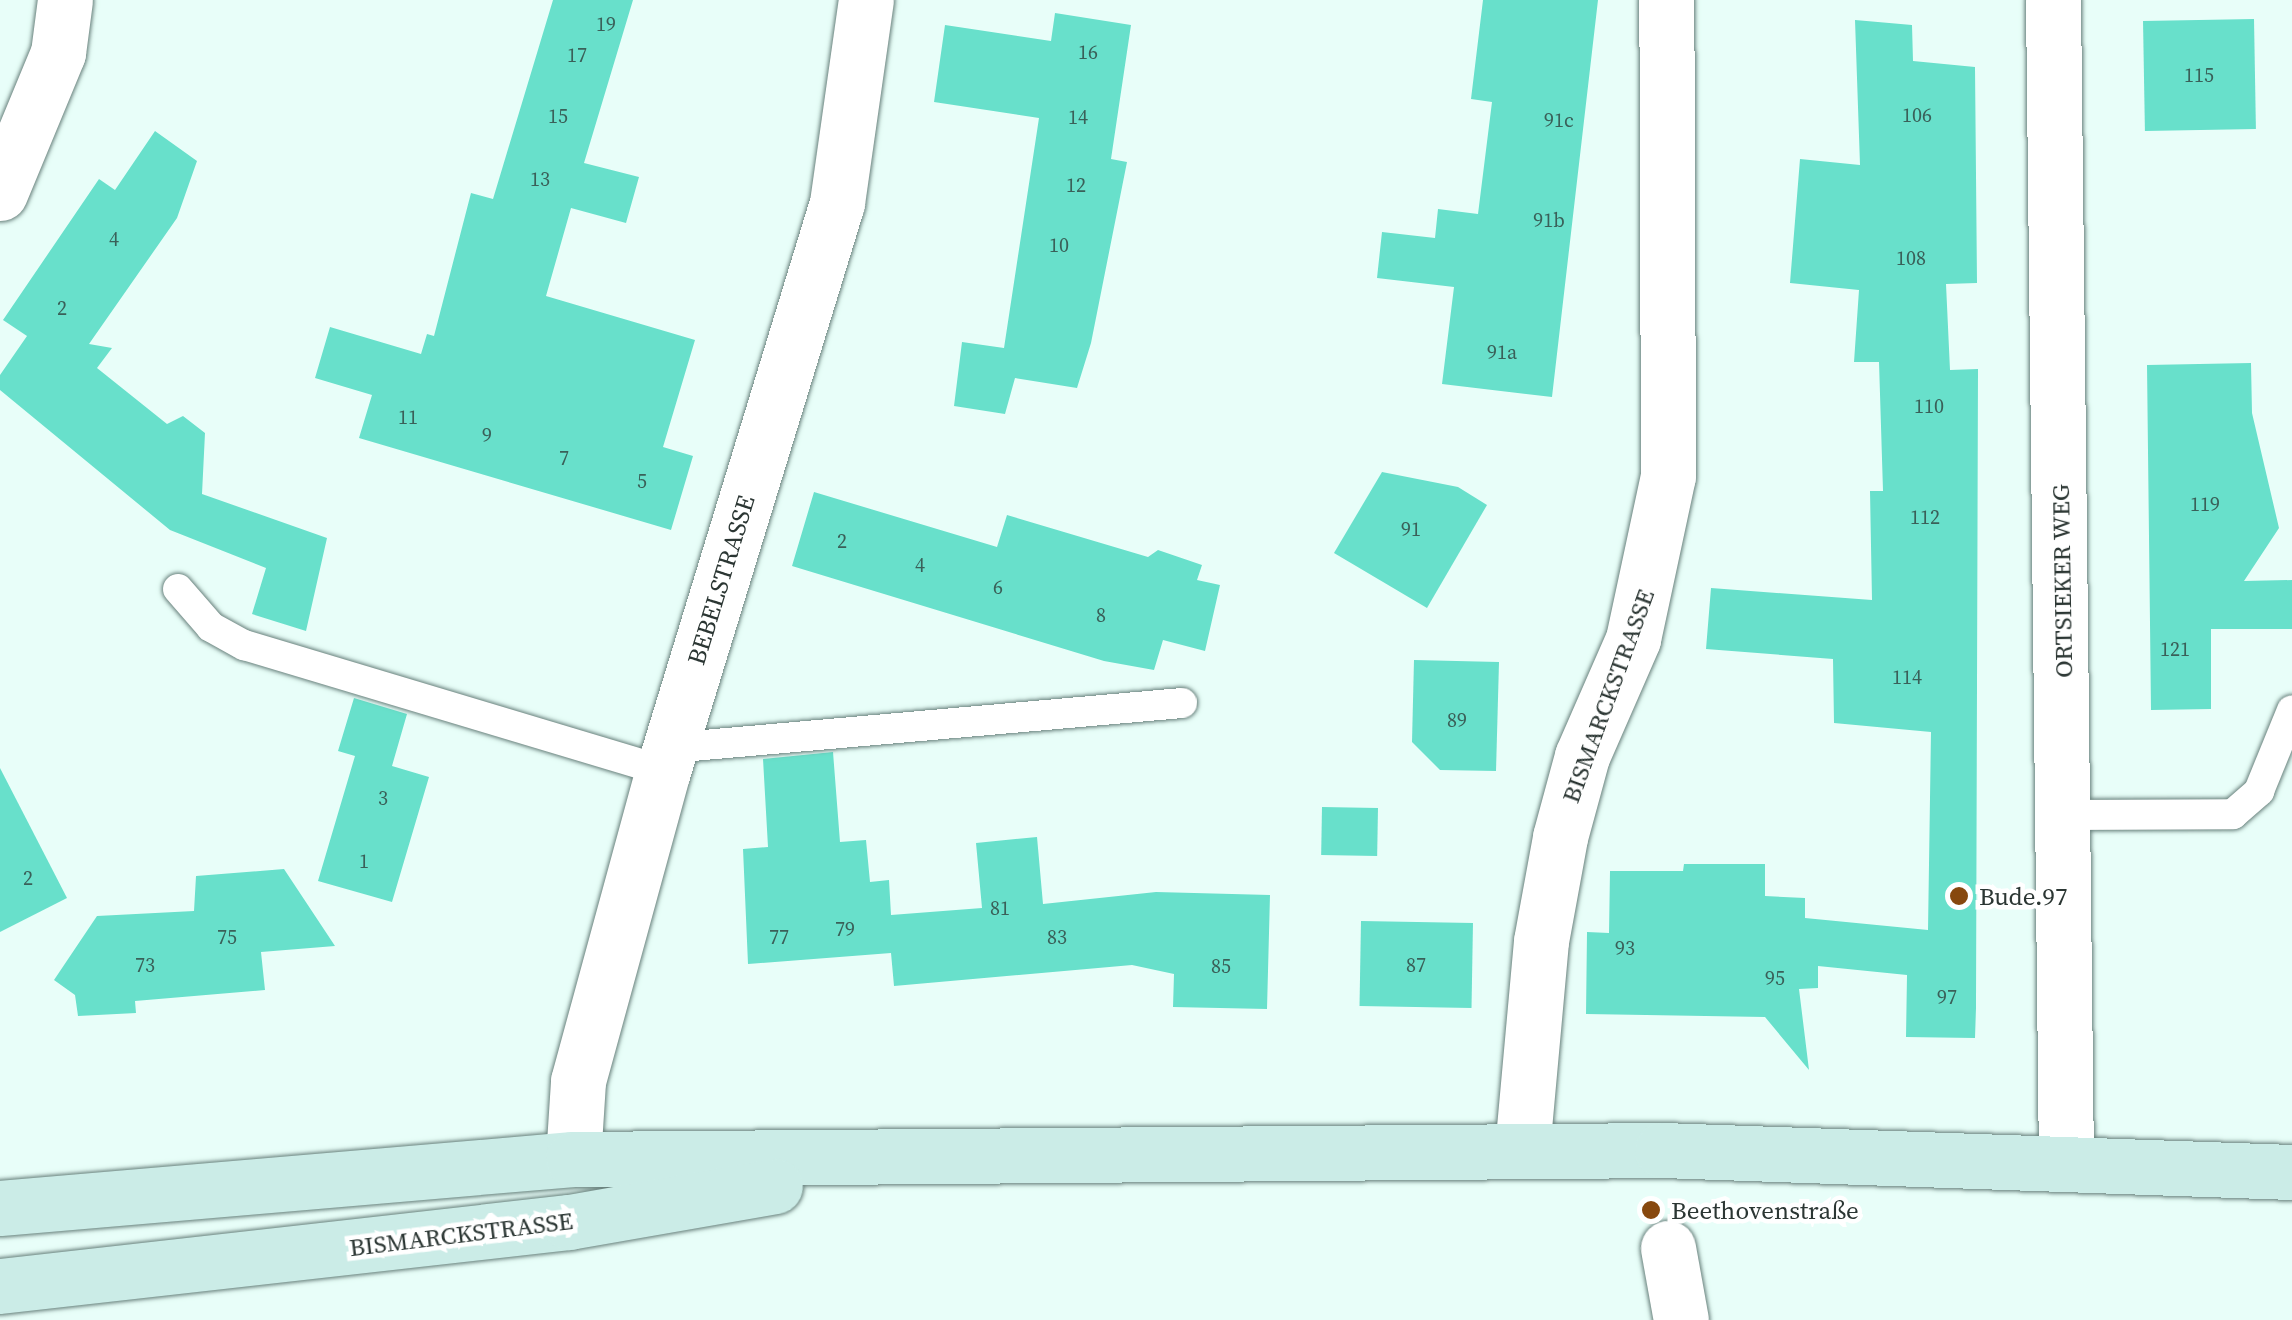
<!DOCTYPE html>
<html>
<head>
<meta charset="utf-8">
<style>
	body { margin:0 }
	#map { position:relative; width:2292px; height:1320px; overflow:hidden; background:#e8fef9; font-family:"Source Serif 4",serif }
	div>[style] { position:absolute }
	.building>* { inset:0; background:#68e0cb; transform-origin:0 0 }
	.roads { filter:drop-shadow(0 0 2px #68817c) drop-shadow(0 0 2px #68817c) }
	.service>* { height:30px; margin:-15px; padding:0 15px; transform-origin:15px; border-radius:15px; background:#fff }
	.minor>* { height:55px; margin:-27.5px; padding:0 27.5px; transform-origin:27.5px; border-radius:27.5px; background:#fff }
	.secondary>* { height:55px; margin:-27.5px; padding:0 27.5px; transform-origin:27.5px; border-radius:27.5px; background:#cbece7 }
	.dots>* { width:28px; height:28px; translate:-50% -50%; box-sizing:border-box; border:5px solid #fff; border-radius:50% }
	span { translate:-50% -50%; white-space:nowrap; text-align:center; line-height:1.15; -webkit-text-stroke:9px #fff; paint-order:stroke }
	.number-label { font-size:20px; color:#3a6059 }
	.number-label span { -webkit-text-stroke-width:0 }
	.street-label { font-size:25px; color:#2b3633 }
	.poi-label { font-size:25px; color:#2b3633 }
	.left { translate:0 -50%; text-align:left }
</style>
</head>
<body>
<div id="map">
	<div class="building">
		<div style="clip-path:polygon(553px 0,633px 0,584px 163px,639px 177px,626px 223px,571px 208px,546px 296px,695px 340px,663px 447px,693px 456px,671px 530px,359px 438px,372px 395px,315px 378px,330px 327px,421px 354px,427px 334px,434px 336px,471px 193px,493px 199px)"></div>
		<div style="clip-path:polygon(1483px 0,1598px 0,1552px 397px,1442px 384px,1454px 287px,1377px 278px,1382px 232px,1435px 238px,1438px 209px,1478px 214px,1492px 102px,1471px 99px)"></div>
		<div style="clip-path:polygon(1055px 13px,1131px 25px,1111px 159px,1127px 162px,1091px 343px,1077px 388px,1015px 378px,1005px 414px,954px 406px,962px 342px,1004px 348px,1039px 118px,934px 102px,945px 25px,1051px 41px)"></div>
		<div style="left:2254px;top:19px;width:110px;height:111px;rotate:89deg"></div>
		<div style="clip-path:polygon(1855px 20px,1912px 25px,1913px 61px,1975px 67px,1977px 283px,1946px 284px,1950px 370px,1978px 369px,1976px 1008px,1975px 1038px,1906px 1037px,1907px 975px,1818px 966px,1818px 988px,1799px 989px,1809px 1070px,1765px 1017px,1586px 1014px,1587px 932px,1609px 933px,1610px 871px,1683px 871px,1684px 864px,1765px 864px,1765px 896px,1805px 898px,1805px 918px,1928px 930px,1931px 732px,1834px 723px,1833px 659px,1706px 649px,1711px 588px,1872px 600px,1870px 491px,1883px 491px,1879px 362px,1854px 362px,1859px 290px,1790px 283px,1800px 159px,1860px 165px)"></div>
		<div style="clip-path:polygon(155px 131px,197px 161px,177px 218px,89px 344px,112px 348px,97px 368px,167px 424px,183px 416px,205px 433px,202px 494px,327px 538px,306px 631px,252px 614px,266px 568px,170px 530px,0 390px,0 375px,27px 336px,3px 320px,99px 179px,115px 190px)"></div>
		<div style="clip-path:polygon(2251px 363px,2252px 413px,2279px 528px,2244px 581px,2292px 580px,2292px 629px,2211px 629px,2211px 709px,2151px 710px,2147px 365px)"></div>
		<div style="clip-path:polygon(1382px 472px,1458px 487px,1487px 505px,1427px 608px,1334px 553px)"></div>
		<div style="clip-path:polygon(814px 492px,997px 547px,1007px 515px,1148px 557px,1158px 550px,1202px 565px,1197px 580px,1220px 585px,1205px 651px,1163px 640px,1154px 670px,1104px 661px,792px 566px)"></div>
		<div style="clip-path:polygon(1414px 660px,1499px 662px,1496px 771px,1440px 770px,1412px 742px)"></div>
		<div style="clip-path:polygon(354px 698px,407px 714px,392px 766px,429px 777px,392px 902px,318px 881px,355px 756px,338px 751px)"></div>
		<div style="clip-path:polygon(833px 752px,840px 842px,866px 840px,870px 882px,889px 880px,891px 915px,982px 908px,976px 843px,1037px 837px,1043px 904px,1156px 892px,1270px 895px,1267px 1009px,1173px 1007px,1174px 974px,1132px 965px,894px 986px,891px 953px,748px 964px,743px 849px,768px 847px,763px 759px)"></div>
		<div style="clip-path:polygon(0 768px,67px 898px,0 932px)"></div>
		<div style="left:1322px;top:807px;width:56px;height:48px;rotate:1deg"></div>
		<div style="clip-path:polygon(284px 869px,335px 946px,261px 952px,265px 990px,135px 1001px,136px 1013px,78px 1016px,75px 995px,54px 980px,97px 916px,194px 911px,196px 876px)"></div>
		<div style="left:1361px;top:921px;width:112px;height:85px;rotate:1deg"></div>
	</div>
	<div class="roads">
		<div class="service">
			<div style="left:178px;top:589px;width:50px;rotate:49deg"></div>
			<div style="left:211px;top:627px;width:38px;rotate:29deg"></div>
			<div style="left:244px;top:645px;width:438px;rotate:16.7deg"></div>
			<div style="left:670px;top:748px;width:514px;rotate:-5.02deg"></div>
			<div style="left:2066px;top:815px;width:167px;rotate:-0.3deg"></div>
			<div style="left:2233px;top:814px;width:35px;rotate:-41deg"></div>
			<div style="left:2259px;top:791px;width:87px;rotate:-67.8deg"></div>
		</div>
		<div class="minor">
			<div style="left:2053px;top:0;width:1162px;rotate:89.36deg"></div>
			<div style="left:0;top:193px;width:152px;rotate:-67.5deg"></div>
			<div style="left:58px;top:53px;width:53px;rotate:-82.5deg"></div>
			<div style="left:1522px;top:1150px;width:210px;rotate:-84.8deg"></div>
			<div style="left:1541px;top:941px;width:106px;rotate:-79.6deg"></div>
			<div style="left:1560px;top:837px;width:84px;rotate:-74.8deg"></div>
			<div style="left:1582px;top:756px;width:128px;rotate:-66.4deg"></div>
			<div style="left:1633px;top:639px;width:167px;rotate:-77.9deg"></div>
			<div style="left:1668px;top:476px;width:476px;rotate:-90.2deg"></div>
			<div style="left:573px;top:1159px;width:78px;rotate:-86.3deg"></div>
			<div style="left:578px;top:1081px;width:321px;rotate:-74.7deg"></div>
			<div style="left:663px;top:771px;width:594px;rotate:-72.97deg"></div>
			<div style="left:837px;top:203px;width:205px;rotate:-81.9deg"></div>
			<div style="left:1668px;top:1248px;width:73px;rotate:79.8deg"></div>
		</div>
		<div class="secondary">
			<div style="left:0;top:1208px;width:575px;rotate:-4.89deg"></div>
			<div style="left:573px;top:1159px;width:1089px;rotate:-0.47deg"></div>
			<div style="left:1662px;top:1150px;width:630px;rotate:2deg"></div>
			<div style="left:0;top:1286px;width:573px;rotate:-6.42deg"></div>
			<div style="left:569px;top:1222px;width:209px;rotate:-9.9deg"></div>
		</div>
	</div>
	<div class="dots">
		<div style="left:1959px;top:896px;background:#87480e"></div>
		<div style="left:1651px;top:1210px;background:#87480e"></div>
	</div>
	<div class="number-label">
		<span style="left:606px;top:24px">19</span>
		<span style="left:1088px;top:52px">16</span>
		<span style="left:577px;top:55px">17</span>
		<span style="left:2199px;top:75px">115</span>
		<span style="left:1917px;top:115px">106</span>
		<span style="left:558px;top:116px">15</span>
		<span style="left:1078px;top:117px">14</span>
		<span style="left:1559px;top:120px">91c</span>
		<span style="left:540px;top:179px">13</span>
		<span style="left:1076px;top:185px">12</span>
		<span style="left:1549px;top:220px">91b</span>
		<span style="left:114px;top:239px">4</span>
		<span style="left:1059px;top:245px">10</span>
		<span style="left:1911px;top:258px">108</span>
		<span style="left:62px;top:308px">2</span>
		<span style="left:1502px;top:352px">91a</span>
		<span style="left:1929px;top:406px">110</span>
		<span style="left:408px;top:417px">11</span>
		<span style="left:487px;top:435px">9</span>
		<span style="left:564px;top:458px">7</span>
		<span style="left:642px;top:481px">5</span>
		<span style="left:2205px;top:504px">119</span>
		<span style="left:1925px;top:517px">112</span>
		<span style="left:1411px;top:529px">91</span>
		<span style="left:842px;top:541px">2</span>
		<span style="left:920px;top:565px">4</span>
		<span style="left:998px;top:587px">6</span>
		<span style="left:1101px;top:615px">8</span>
		<span style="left:2175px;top:649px">121</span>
		<span style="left:1907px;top:677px">114</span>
		<span style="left:1457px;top:720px">89</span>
		<span style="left:383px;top:798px">3</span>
		<span style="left:364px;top:861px">1</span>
		<span style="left:28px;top:878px">2</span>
		<span style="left:1000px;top:908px">81</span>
		<span style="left:845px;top:929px">79</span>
		<span style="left:227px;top:937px">75</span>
		<span style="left:779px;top:937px">77</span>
		<span style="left:1057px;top:937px">83</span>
		<span style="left:1625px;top:948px">93</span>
		<span style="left:145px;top:965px">73</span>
		<span style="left:1416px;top:965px">87</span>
		<span style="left:1221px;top:966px">85</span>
		<span style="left:1775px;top:978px">95</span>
		<span style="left:1947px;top:997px">97</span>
	</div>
	<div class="street-label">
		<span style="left:721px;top:580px;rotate:-73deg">BEBELSTRASSE</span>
		<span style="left:2062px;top:581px;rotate:-91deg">ORTSIEKER WEG</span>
		<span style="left:1608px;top:696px;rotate:-70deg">BISMARCKSTRASSE</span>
		<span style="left:461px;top:1234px;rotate:-7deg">BISMARCKSTRASSE</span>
	</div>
	<div class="poi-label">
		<span class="left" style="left:1979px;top:896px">Bude.97</span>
		<span class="left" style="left:1671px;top:1210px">Beethovenstraße</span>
	</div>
</div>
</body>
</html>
